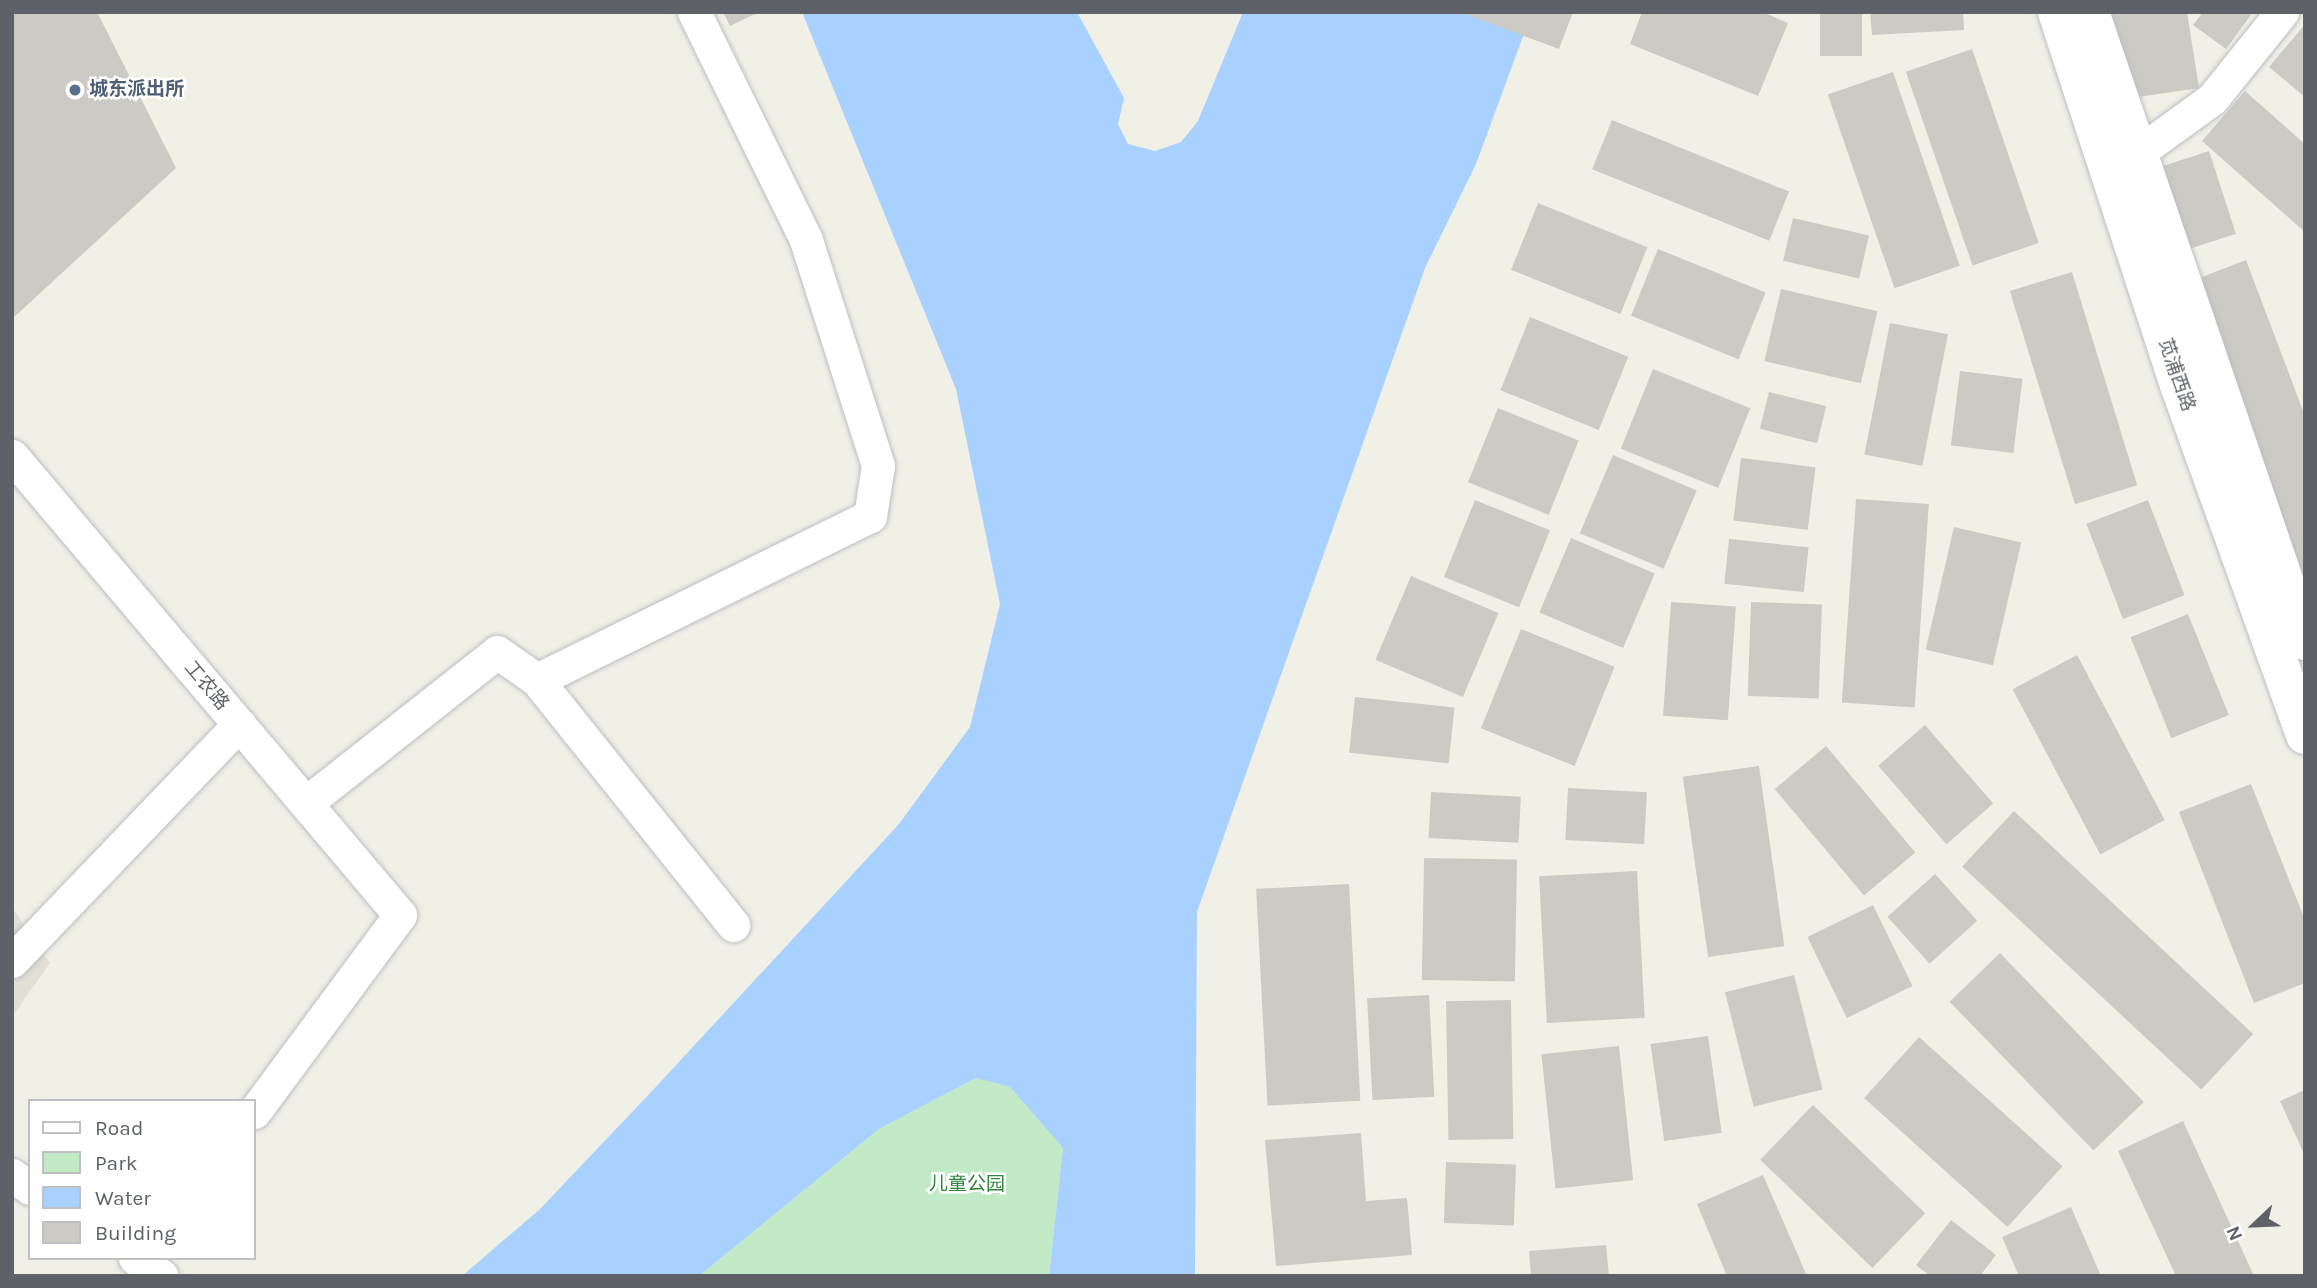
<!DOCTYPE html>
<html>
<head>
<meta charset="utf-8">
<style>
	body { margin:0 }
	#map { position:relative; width:2317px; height:1288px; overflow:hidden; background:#f1f0e7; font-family:Karla,"Noto Sans SC",sans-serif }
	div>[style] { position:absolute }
	.education>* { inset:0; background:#e2dfd5 }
	.green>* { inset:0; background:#c3eac6 }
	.water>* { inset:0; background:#a9d1ff }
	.building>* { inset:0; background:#cccac4; transform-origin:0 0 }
	.roads { filter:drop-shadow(0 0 2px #bbbec3) drop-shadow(0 0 2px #bbbec3) }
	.minor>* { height:33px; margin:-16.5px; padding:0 16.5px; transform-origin:16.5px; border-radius:16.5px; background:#fff }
	.tertiary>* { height:38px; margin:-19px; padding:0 19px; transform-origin:19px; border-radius:19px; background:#fff }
	.dots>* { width:19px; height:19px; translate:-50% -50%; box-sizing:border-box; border:4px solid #fff; border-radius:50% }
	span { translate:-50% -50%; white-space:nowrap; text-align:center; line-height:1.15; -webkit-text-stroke:5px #fff; paint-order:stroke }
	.service-label { font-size:19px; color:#4e5e75; font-weight:700 }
	.left { translate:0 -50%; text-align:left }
	.street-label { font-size:19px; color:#5e6268 }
	.park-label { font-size:19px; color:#30863c }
	.frame { position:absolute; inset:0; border:14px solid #5e6268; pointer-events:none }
	.legend { position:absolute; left:28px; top:1099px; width:228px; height:161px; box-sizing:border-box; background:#fff; border:2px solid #bfc0c3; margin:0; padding:9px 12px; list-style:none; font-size:21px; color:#5e6268 }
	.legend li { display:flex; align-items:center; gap:14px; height:35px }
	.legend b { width:35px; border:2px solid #bfc0c3 }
	.north { position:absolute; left:2219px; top:1190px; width:70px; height:70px; -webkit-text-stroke:5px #fff; paint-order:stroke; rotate:247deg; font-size:19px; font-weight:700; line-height:28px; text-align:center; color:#5e6268 }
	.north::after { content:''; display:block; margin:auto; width:24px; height:32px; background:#5e6268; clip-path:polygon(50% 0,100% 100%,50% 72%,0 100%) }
</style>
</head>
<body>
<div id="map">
	<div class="education">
		<div style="clip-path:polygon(12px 907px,50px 963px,12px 1017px)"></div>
	</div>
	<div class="green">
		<div style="clip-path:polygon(976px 1078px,1010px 1087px,1063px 1148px,1049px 1276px,699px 1276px,879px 1129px)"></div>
	</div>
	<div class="water">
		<div style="clip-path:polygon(802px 12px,1077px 12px,1124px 98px,1118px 124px,1128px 144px,1155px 151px,1181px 142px,1198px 121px,1243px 12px,1532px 12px,1476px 164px,1425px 268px,1197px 912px,1195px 1276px,1049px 1276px,1063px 1148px,1010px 1087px,976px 1078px,879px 1129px,699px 1276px,462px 1276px,539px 1210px,653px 1090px,899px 824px,970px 727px,1000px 604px,956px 389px)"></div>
	</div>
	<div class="building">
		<div style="clip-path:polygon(12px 12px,97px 12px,176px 168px,12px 319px)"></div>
		<div style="clip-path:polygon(723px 12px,759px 12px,730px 26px)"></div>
		<div style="clip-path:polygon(1460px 12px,1573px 12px,1559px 49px)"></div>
		<div style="clip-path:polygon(1642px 12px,1762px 12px,1788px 23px,1758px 96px,1630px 44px)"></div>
		<div style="left:1820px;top:12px;width:42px;height:44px"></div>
		<div style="clip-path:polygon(1870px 12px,1963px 12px,1964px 30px,1872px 35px)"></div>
		<div style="clip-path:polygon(2111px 12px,2187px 12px,2199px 88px,2125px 99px)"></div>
		<div style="clip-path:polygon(2203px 12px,2253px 12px,2226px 49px,2193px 25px)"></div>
		<div style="clip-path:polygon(2305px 24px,2305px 97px,2269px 67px)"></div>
		<div style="left:1972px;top:49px;width:205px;height:70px;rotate:71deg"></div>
		<div style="left:1893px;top:72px;width:205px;height:69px;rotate:71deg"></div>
		<div style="clip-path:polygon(2245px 91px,2305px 144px,2305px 232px,2202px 141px)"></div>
		<div style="left:1612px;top:120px;width:191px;height:53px;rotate:22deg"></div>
		<div style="left:2209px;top:151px;width:87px;height:58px;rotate:72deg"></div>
		<div style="left:1538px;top:203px;width:118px;height:72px;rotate:22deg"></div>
		<div style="left:1793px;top:218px;width:78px;height:44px;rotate:13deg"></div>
		<div style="left:1658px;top:249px;width:116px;height:72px;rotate:22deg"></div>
		<div style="clip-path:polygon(2246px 260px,2305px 416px,2305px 588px,2189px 282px)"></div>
		<div style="left:2072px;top:272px;width:223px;height:65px;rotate:73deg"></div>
		<div style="left:1781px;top:289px;width:99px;height:74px;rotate:13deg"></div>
		<div style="left:1530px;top:317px;width:106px;height:79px;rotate:22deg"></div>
		<div style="left:1890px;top:323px;width:59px;height:134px;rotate:11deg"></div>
		<div style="left:1653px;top:369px;width:105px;height:86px;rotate:22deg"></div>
		<div style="left:1960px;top:371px;width:63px;height:75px;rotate:7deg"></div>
		<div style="left:1769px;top:392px;width:59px;height:38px;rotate:14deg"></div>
		<div style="left:1498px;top:408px;width:87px;height:80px;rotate:22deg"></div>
		<div style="left:1613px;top:455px;width:91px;height:85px;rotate:23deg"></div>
		<div style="left:1741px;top:458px;width:75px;height:63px;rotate:7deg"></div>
		<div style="left:1856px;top:499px;width:73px;height:204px;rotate:4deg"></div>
		<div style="left:1475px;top:500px;width:81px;height:83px;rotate:22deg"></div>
		<div style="left:2148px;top:500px;width:102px;height:66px;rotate:69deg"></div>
		<div style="left:1954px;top:527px;width:69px;height:126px;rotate:13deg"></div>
		<div style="left:1571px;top:538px;width:91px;height:81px;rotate:23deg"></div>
		<div style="left:1729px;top:539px;width:80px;height:45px;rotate:6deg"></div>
		<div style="left:1411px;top:576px;width:95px;height:91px;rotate:23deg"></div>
		<div style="left:1671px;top:602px;width:65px;height:114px;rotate:4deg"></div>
		<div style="left:1751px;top:602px;width:71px;height:94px;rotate:2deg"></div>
		<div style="left:2188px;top:614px;width:109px;height:62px;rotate:68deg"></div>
		<div style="left:1521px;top:629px;width:101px;height:107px;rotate:22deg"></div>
		<div style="left:2077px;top:655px;width:187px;height:73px;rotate:62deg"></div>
		<div style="left:1355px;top:697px;width:100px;height:56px;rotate:6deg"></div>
		<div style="left:1925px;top:725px;width:104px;height:62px;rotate:49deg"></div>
		<div style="left:1826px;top:746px;width:139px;height:67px;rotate:50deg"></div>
		<div style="left:1759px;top:766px;width:182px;height:77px;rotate:82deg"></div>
		<div style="clip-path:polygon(2251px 784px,2305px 920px,2305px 983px,2254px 1003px,2179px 812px)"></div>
		<div style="left:1568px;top:788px;width:79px;height:52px;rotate:3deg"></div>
		<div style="left:1431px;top:792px;width:90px;height:46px;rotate:3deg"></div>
		<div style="left:2014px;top:811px;width:327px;height:76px;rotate:43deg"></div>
		<div style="left:1424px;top:858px;width:93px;height:122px;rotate:1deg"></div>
		<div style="left:1637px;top:871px;width:147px;height:98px;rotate:87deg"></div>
		<div style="left:1935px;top:874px;width:63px;height:64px;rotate:48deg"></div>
		<div style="left:1349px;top:884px;width:217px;height:93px;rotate:87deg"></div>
		<div style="left:1873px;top:905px;width:90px;height:73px;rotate:64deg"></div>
		<div style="left:2000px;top:953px;width:207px;height:70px;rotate:46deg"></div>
		<div style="left:1794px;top:975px;width:118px;height:71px;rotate:76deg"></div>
		<div style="left:1429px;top:995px;width:102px;height:62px;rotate:87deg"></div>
		<div style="left:1511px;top:1000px;width:139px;height:65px;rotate:89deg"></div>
		<div style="left:1708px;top:1036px;width:98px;height:58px;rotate:82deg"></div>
		<div style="left:1919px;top:1037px;width:193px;height:82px;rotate:42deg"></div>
		<div style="left:1619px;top:1046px;width:135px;height:78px;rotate:84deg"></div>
		<div style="clip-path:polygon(2305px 1090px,2305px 1156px,2280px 1101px)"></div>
		<div style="left:1813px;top:1105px;width:156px;height:76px;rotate:44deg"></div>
		<div style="clip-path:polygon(2183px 1121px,2254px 1276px,2176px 1276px,2118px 1151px)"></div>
		<div style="clip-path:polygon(1361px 1133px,1366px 1201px,1407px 1198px,1412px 1255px,1276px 1266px,1265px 1140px)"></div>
		<div style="left:1446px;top:1162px;width:70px;height:61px;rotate:2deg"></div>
		<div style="clip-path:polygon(1763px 1175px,1807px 1276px,1727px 1276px,1697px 1204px)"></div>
		<div style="clip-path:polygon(2071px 1207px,2101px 1276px,2019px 1276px,2002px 1237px)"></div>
		<div style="clip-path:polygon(1951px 1220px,1996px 1255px,1980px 1276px,1930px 1276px,1916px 1265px)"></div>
		<div style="clip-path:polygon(1606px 1245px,1609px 1276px,1531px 1276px,1529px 1251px)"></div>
	</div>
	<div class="roads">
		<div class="minor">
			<div style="left:694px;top:12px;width:254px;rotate:63.8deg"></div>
			<div style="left:806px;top:240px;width:237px;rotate:72.3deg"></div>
			<div style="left:878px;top:466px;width:51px;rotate:99.1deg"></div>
			<div style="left:870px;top:516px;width:371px;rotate:153.8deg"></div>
			<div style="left:537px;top:680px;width:314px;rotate:51.3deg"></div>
			<div style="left:2136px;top:154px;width:94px;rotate:-35.9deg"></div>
			<div style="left:2212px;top:99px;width:112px;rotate:-51.2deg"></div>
			<div style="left:12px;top:456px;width:601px;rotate:49.79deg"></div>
			<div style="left:400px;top:915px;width:245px;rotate:126.5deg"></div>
			<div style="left:306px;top:803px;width:243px;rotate:-38.3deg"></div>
			<div style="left:497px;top:652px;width:49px;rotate:35deg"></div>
			<div style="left:12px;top:961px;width:328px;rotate:-46.2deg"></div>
			<div style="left:12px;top:1175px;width:22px;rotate:36deg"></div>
			<div style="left:135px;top:1258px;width:32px;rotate:34deg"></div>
		</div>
		<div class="tertiary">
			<div style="left:2057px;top:12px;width:392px;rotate:71.9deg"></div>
			<div style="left:2179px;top:385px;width:372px;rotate:70.2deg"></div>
			<div style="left:2090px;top:12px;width:665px;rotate:71.13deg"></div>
		</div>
	</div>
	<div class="dots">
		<div style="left:75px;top:90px;background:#5c6f8a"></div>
	</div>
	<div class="service-label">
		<span class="left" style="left:89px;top:90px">城东派出所</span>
	</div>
	<div class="street-label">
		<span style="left:2176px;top:375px;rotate:71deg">苋浦西路</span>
		<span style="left:206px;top:686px;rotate:50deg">工农路</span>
	</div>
	<div class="park-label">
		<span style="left:967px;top:1185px">儿童公园</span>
	</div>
	<div class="frame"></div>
	<ul class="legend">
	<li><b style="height:9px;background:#fff"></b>Road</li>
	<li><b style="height:19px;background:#c3eac6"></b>Park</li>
	<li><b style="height:19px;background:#a9d1ff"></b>Water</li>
	<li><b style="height:19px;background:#cccac4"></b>Building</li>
	</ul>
	<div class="north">N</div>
</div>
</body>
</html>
